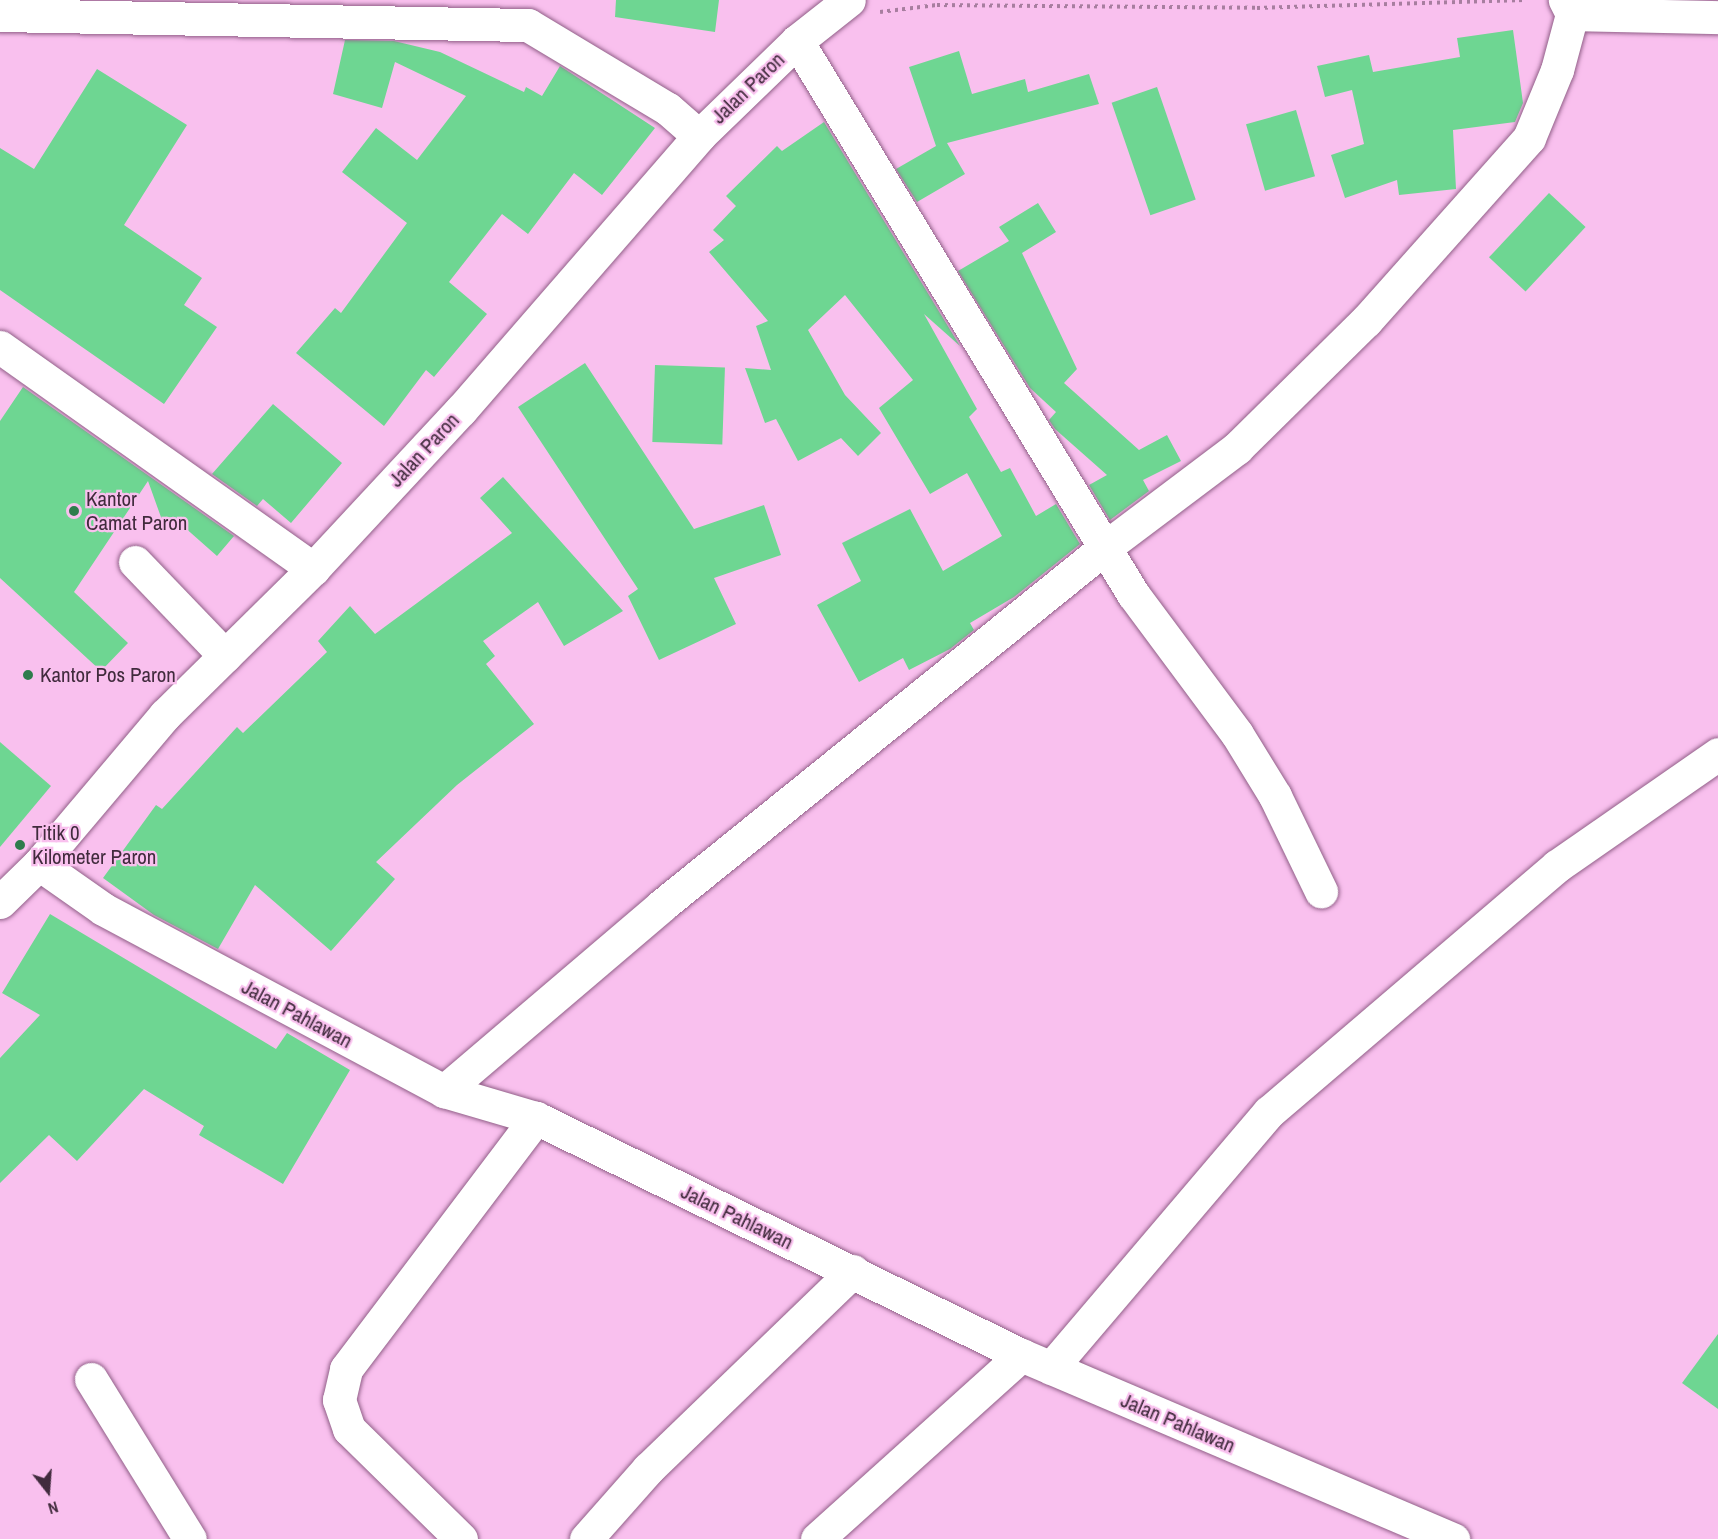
<!DOCTYPE html>
<html>
<head>
<meta charset="utf-8">
<style>
	body { margin:0 }
	#map { position:relative; width:1718px; height:1539px; overflow:hidden; background:#f9c0ee; font-family:"Archivo Narrow",sans-serif }
	div>[style] { position:absolute }
	.building>* { inset:0; background:#6ed692; transform-origin:0 0 }
	.path>* { height:4px; margin-top:-2px; transform-origin:0; background:repeating-linear-gradient(90deg,#a77e9f 0 3px,transparent 0 7.5px) }
	.roads { filter:drop-shadow(0 0 2px #915f88) drop-shadow(0 0 2px #915f88) }
	.minor>* { height:33px; margin:-16.5px; padding:0 16.5px; transform-origin:16.5px; border-radius:16.5px; background:#fff }
	.major>* { height:33px; margin:-16.5px; padding:0 16.5px; transform-origin:16.5px; border-radius:16.5px; background:#fff }
	.dots>* { width:16px; height:16px; translate:-50% -50%; box-sizing:border-box; border:3px solid #f9c0ee; border-radius:50% }
	span { translate:-50% -50%; white-space:nowrap; text-align:center; line-height:1.15; -webkit-text-stroke:4.5px #f9c0ee; paint-order:stroke }
	.street-label { font-size:21px; color:#412b3d }
	.poi-label { font-size:21px; color:#412b3d }
	.left { translate:0 -50%; text-align:left }
	.north { position:absolute; left:18px; top:1461px; width:60px; height:60px; -webkit-text-stroke:4px #f9c0ee; paint-order:stroke; rotate:163deg; font-size:16px; font-weight:700; line-height:24px; text-align:center; color:#412b3d }
	.north::after { content:''; display:block; margin:auto; width:21px; height:27px; background:#412b3d; clip-path:polygon(50% 0,100% 100%,50% 72%,0 100%) }
</style>
</head>
<body>
<div id="map">
	<div class="building">
		<div style="clip-path:polygon(616px 0,719px 0,715px 32px,615px 17px)"></div>
		<div style="clip-path:polygon(1513px 30px,1523px 103px,1515px 122px,1453px 130px,1456px 189px,1399px 195px,1397px 180px,1345px 198px,1331px 155px,1364px 144px,1352px 90px,1325px 97px,1317px 66px,1369px 55px,1373px 72px,1460px 57px,1457px 38px)"></div>
		<div style="clip-path:polygon(345px 40px,394px 41px,440px 52px,524px 92px,526px 87px,542px 96px,560px 66px,655px 128px,602px 195px,574px 173px,528px 234px,502px 214px,449px 282px,487px 314px,434px 377px,426px 370px,384px 426px,296px 353px,335px 308px,341px 313px,407px 223px,342px 172px,376px 128px,417px 160px,466px 96px,395px 62px,382px 108px,333px 94px)"></div>
		<div style="clip-path:polygon(959px 51px,972px 94px,1025px 79px,1028px 92px,1089px 74px,1099px 104px,947px 143px,965px 174px,917px 202px,896px 169px,936px 146px,909px 67px)"></div>
		<div style="clip-path:polygon(97px 69px,187px 125px,124px 225px,202px 278px,184px 305px,217px 327px,164px 404px,0 290px,0 148px,34px 169px)"></div>
		<div style="left:1157px;top:87px;width:119px;height:48px;rotate:71deg"></div>
		<div style="left:1296px;top:110px;width:69px;height:52px;rotate:74deg"></div>
		<div style="clip-path:polygon(824px 122px,960px 346px,924px 314px,977px 409px,969px 417px,1001px 472px,1010px 468px,1036px 516px,1056px 504px,1080px 544px,1014px 597px,970px 623px,974px 630px,950px 649px,909px 670px,903px 658px,859px 682px,817px 605px,861px 581px,842px 543px,910px 509px,943px 571px,1002px 536px,967px 473px,930px 494px,879px 408px,913px 380px,845px 295px,808px 330px,845px 395px,881px 433px,858px 456px,841px 438px,798px 461px,776px 419px,765px 423px,745px 368px,771px 370px,756px 326px,768px 321px,709px 252px,724px 240px,713px 230px,736px 206px,726px 196px,777px 146px,782px 151px)"></div>
		<div style="left:1549px;top:193px;width:50px;height:88px;rotate:43deg"></div>
		<div style="clip-path:polygon(1038px 203px,1056px 232px,1022px 253px,1077px 369px,1064px 383px,1139px 450px,1167px 435px,1181px 461px,1143px 480px,1149px 491px,1110px 520px,1089px 485px,1107px 475px,1055px 429px,1049px 420px,1056px 412px,1030px 388px,958px 271px,1009px 241px,999px 227px)"></div>
		<div style="clip-path:polygon(585px 363px,694px 529px,764px 505px,781px 555px,714px 578px,736px 624px,659px 660px,628px 596px,638px 589px,518px 407px)"></div>
		<div style="left:655px;top:365px;width:70px;height:77px;rotate:2deg"></div>
		<div style="clip-path:polygon(23px 387px,234px 536px,217px 556px,174px 518px,162px 520px,148px 481px,74px 592px,128px 643px,101px 671px,0 578px,0 421px)"></div>
		<div style="clip-path:polygon(273px 404px,342px 463px,291px 523px,263px 499px,257px 506px,212px 474px)"></div>
		<div style="clip-path:polygon(503px 477px,623px 611px,564px 646px,538px 602px,483px 641px,495px 656px,486px 664px,534px 724px,457px 785px,376px 862px,395px 879px,331px 951px,255px 885px,218px 949px,154px 915px,103px 878px,156px 805px,162px 809px,237px 727px,243px 733px,327px 652px,318px 641px,350px 606px,375px 634px,512px 533px,480px 498px)"></div>
		<div style="clip-path:polygon(0 742px,51px 786px,0 847px)"></div>
		<div style="clip-path:polygon(50px 914px,276px 1049px,287px 1033px,350px 1070px,283px 1184px,199px 1135px,204px 1126px,144px 1089px,77px 1161px,49px 1135px,0 1183px,0 1058px,40px 1015px,2px 993px)"></div>
		<div style="clip-path:polygon(1718px 1334px,1718px 1409px,1682px 1383px)"></div>
	</div>
	<div class="path">
		<div style="left:880px;top:12px;width:57px;rotate:-7deg"></div>
		<div style="left:937px;top:5px;width:320px;rotate:0.5deg"></div>
		<div style="left:1257px;top:8px;width:268px;rotate:-1.7deg"></div>
	</div>
	<div class="roads">
		<div class="minor">
			<div style="left:1572px;top:14px;width:146px;rotate:1.2deg"></div>
			<div style="left:0;top:15px;width:528px;rotate:1.09deg"></div>
			<div style="left:528px;top:25px;width:163px;rotate:31deg"></div>
			<div style="left:668px;top:109px;width:41px;rotate:41.1deg"></div>
			<div style="left:797px;top:41px;width:647px;rotate:58.72deg"></div>
			<div style="left:1133px;top:594px;width:174px;rotate:53.4deg"></div>
			<div style="left:1237px;top:734px;width:73px;rotate:58.5deg"></div>
			<div style="left:1275px;top:796px;width:106px;rotate:64.2deg"></div>
			<div style="left:0;top:347px;width:384px;rotate:35.3deg"></div>
			<div style="left:135px;top:562px;width:130px;rotate:46.2deg"></div>
			<div style="left:39px;top:864px;width:78px;rotate:35.1deg"></div>
			<div style="left:103px;top:909px;width:387px;rotate:28.1deg"></div>
			<div style="left:444px;top:1091px;width:96px;rotate:16.4deg"></div>
			<div style="left:536px;top:1118px;width:540px;rotate:26.04deg"></div>
			<div style="left:1021px;top:1355px;width:470px;rotate:23.1deg"></div>
			<div style="left:444px;top:1091px;width:285px;rotate:-40.4deg"></div>
			<div style="left:661px;top:906px;width:573px;rotate:-38.91deg"></div>
			<div style="left:1107px;top:546px;width:163px;rotate:-37deg"></div>
			<div style="left:1237px;top:448px;width:181px;rotate:-44.6deg"></div>
			<div style="left:1366px;top:321px;width:245px;rotate:-48.3deg"></div>
			<div style="left:1529px;top:138px;width:74px;rotate:-67.6deg"></div>
			<div style="left:1557px;top:70px;width:58px;rotate:-75deg"></div>
			<div style="left:1572px;top:14px;width:16px;rotate:-117deg"></div>
			<div style="left:1051px;top:1368px;width:336px;rotate:-49.6deg"></div>
			<div style="left:1269px;top:1112px;width:379px;rotate:-40.5deg"></div>
			<div style="left:1557px;top:866px;width:196px;rotate:-34.8deg"></div>
			<div style="left:91px;top:1379px;width:188px;rotate:58.3deg"></div>
			<div style="left:461px;top:1539px;width:157px;rotate:-135.5deg"></div>
			<div style="left:349px;top:1429px;width:31px;rotate:-109deg"></div>
			<div style="left:339px;top:1400px;width:32px;rotate:-77deg"></div>
			<div style="left:346px;top:1369px;width:315px;rotate:-52.9deg"></div>
			<div style="left:586px;top:1539px;width:94px;rotate:-48.5deg"></div>
			<div style="left:648px;top:1469px;width:285px;rotate:-44deg"></div>
			<div style="left:817px;top:1539px;width:275px;rotate:-42deg"></div>
		</div>
		<div class="major">
			<div style="left:0;top:902px;width:54px;rotate:-44.3deg"></div>
			<div style="left:39px;top:864px;width:195px;rotate:-49.8deg"></div>
			<div style="left:165px;top:715px;width:208px;rotate:-44.6deg"></div>
			<div style="left:313px;top:569px;width:217px;rotate:-47.1deg"></div>
			<div style="left:461px;top:410px;width:363px;rotate:-49deg"></div>
			<div style="left:699px;top:136px;width:136px;rotate:-44.1deg"></div>
			<div style="left:797px;top:41px;width:66px;rotate:-38.3deg"></div>
		</div>
	</div>
	<div class="dots">
		<div style="left:74px;top:511px;background:#2e7c4c"></div>
		<div style="left:28px;top:675px;background:#2e7c4c"></div>
		<div style="left:20px;top:845px;background:#2e7c4c"></div>
	</div>
	<div class="street-label">
		<span style="left:748px;top:88px;rotate:-44deg">Jalan Paron</span>
		<span style="left:424px;top:450px;rotate:-47deg">Jalan Paron</span>
		<span style="left:297px;top:1014px;rotate:28deg">Jalan Pahlawan</span>
		<span style="left:737px;top:1217px;rotate:26deg">Jalan Pahlawan</span>
		<span style="left:1178px;top:1423px;rotate:23deg">Jalan Pahlawan</span>
	</div>
	<div class="poi-label">
		<span class="left" style="left:86px;top:511px">Kantor<br>Camat Paron</span>
		<span class="left" style="left:40px;top:675px">Kantor Pos Paron</span>
		<span class="left" style="left:32px;top:845px">Titik 0<br>Kilometer Paron</span>
	</div>
	<div class="north">N</div>
</div>
</body>
</html>
